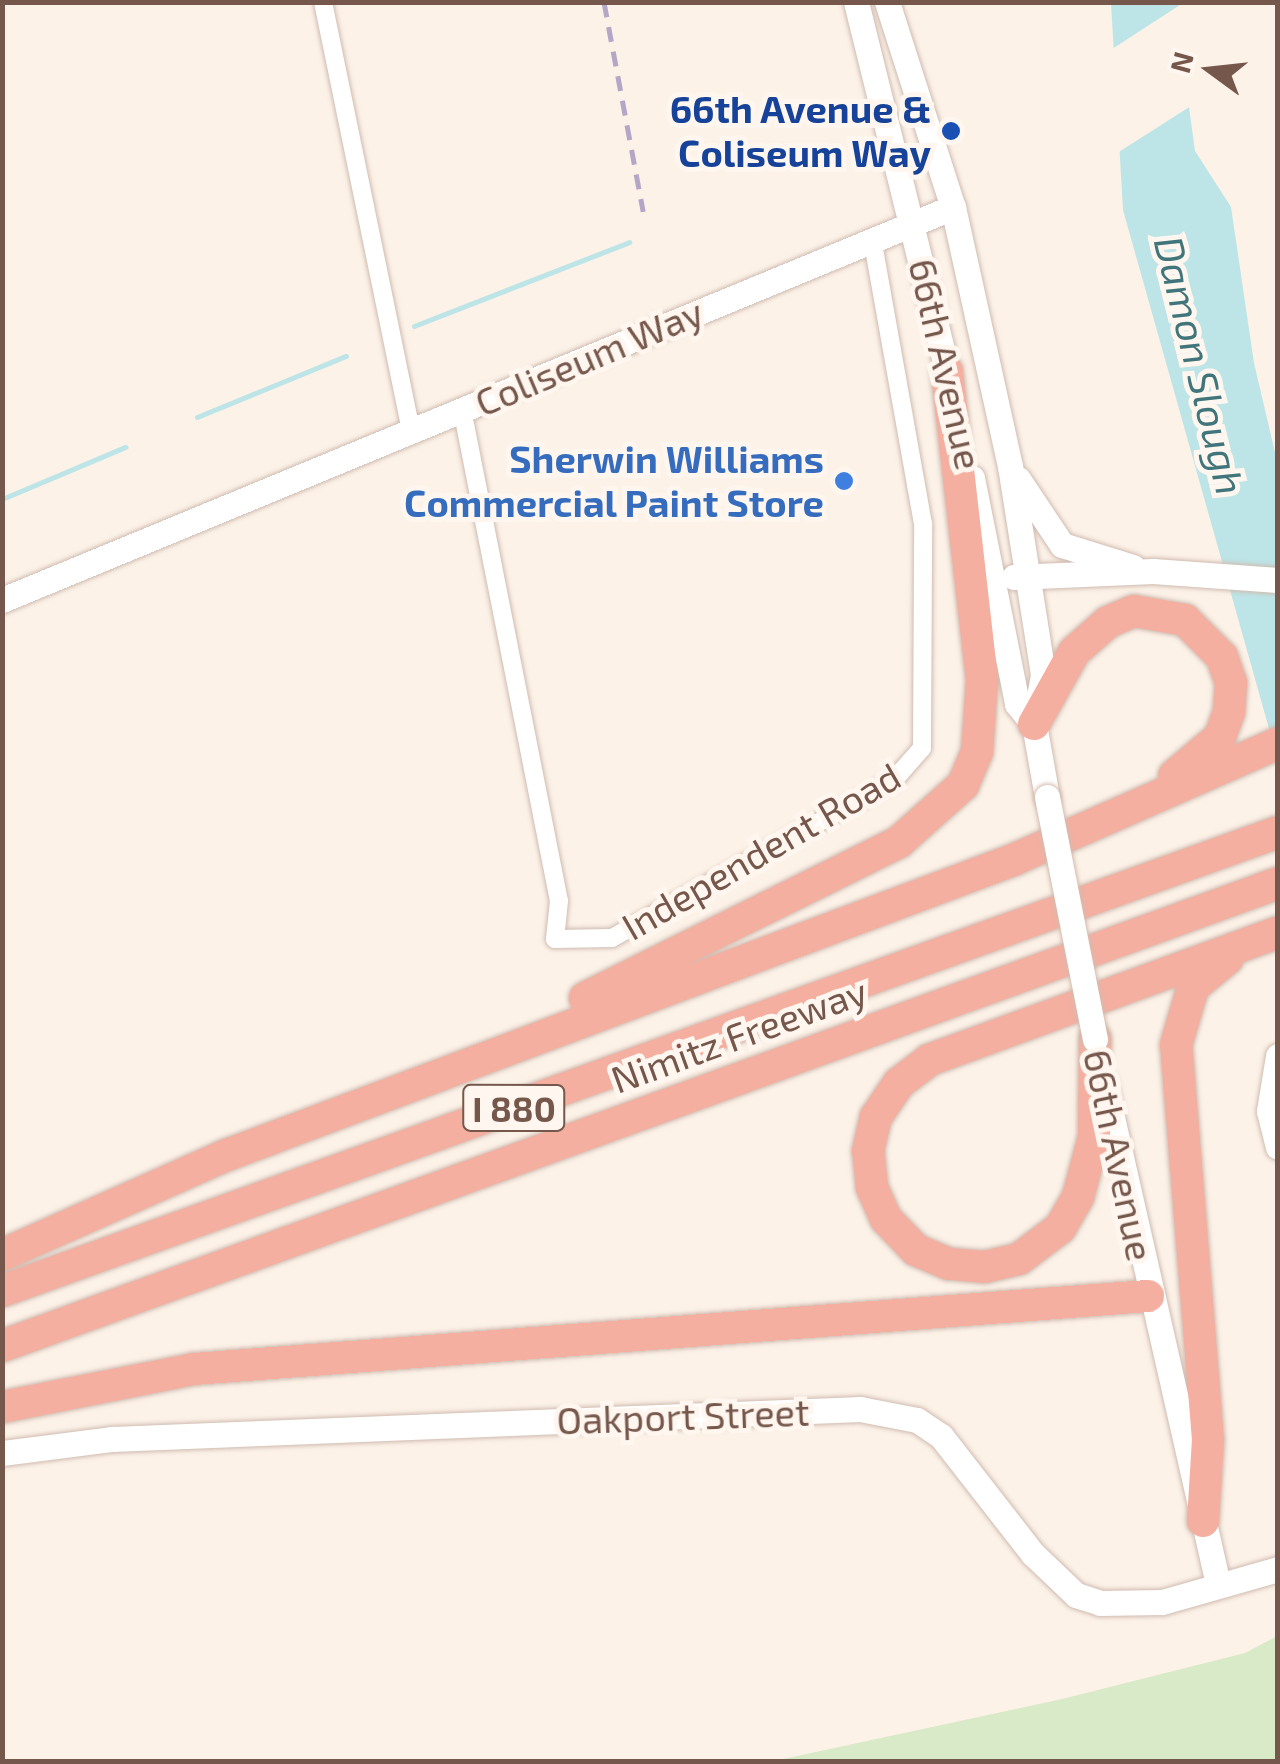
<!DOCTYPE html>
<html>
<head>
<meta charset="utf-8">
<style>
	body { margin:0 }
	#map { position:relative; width:1280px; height:1764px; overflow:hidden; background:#fcf2e8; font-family:"Exo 2",sans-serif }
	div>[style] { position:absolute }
	.green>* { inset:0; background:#d8eac7 }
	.water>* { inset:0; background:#bde4e6 }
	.pier>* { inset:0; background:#fcf2e8 }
	.stream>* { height:5px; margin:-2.5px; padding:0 2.5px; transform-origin:2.5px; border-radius:2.5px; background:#bde4e6 }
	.roads { filter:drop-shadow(0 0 2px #d0bbb0) drop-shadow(0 0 2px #d0bbb0) }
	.street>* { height:18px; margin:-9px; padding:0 9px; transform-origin:9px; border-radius:9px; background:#fff }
	.secondary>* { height:25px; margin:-12.5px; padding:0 12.5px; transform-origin:12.5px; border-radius:12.5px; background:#fff }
	.highway>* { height:32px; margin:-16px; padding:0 16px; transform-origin:16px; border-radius:16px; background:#f4afa1 }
	.rail>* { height:5px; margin-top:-2.5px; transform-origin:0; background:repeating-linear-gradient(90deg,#b4a6c6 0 15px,transparent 0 25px) }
	.bridges { filter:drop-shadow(0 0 2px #d3bbae) drop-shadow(0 0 2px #d3bbae) }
	.secondary-bridge>* { height:25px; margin:-12.5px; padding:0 12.5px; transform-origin:12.5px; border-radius:12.5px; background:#fff }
	.dots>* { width:28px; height:28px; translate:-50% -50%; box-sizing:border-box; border:5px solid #fff7ef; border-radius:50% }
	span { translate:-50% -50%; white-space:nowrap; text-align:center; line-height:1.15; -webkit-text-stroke:10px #fff7ef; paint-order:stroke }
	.shield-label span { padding:2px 8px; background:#fff7ef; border:2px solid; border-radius:8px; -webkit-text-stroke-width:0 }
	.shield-label { font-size:35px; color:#76574c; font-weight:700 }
	.transit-label { font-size:38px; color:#164399; font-weight:700 }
	.right { translate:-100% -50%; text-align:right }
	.street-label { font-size:38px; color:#76574c }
	.shop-label { font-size:38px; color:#366cbe; font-weight:700 }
	.water-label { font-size:40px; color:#40767b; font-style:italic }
	.frame { position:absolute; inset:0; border:5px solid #76574c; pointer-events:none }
	.north { position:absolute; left:1160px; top:20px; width:100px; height:100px; -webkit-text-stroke:8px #fff7ef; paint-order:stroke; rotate:285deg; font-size:28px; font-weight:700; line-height:40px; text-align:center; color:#76574c }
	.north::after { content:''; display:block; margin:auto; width:35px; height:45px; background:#76574c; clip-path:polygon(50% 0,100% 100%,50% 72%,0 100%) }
</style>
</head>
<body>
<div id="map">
	<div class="green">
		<div style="clip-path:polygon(1277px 1636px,1277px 1761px,774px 1761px,1062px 1699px,1245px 1653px)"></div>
	</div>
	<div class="water">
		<div style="clip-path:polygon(1111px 3px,1197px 3px,1188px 100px,1195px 151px,1231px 207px,1254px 363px,1277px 461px,1277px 757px,1123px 210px)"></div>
	</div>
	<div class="pier">
		<div style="clip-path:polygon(1202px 2px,1194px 104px,1111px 157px,1106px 53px,1183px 3px)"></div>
	</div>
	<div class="stream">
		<div style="left:414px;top:326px;width:231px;rotate:-21.3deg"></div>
		<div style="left:197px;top:417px;width:161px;rotate:-22.3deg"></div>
		<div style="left:2px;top:499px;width:134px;rotate:-22.9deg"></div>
	</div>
	<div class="roads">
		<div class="street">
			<div style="left:323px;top:2px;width:437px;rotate:78.4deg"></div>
			<div style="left:462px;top:409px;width:501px;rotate:78.85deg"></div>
			<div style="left:559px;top:901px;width:38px;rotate:96deg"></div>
			<div style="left:555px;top:939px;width:57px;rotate:-1deg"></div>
			<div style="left:612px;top:938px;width:322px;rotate:-29.2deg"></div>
			<div style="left:893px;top:781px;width:44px;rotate:-48.7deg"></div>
			<div style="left:922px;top:748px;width:224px;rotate:-89.7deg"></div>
			<div style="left:923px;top:524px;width:291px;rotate:-100.1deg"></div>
		</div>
		<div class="secondary">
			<div style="left:856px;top:2px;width:396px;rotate:76.1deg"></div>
			<div style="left:887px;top:2px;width:215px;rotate:72.2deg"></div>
			<div style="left:953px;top:207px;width:265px;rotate:77.6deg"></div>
			<div style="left:1010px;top:466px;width:212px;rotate:81deg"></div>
			<div style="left:1043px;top:675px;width:50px;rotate:100.4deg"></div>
			<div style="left:1034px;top:724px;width:74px;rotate:79.9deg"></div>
			<div style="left:972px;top:478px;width:230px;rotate:78.7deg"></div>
			<div style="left:1017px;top:704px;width:26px;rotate:50deg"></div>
			<div style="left:1018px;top:479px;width:79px;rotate:56.3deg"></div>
			<div style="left:1062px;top:545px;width:74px;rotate:17.2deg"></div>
			<div style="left:1014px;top:577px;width:139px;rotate:-2.5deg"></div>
			<div style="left:1153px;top:571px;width:125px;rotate:4.1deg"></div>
			<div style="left:2px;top:600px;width:1029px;rotate:-22.45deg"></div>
			<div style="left:1278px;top:1056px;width:56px;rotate:99.3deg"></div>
			<div style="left:1269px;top:1111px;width:37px;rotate:76deg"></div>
			<div style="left:1104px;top:1082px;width:515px;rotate:77.21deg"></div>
			<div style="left:2px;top:1453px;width:111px;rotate:-7.3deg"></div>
			<div style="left:112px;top:1439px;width:749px;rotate:-2.3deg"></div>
			<div style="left:860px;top:1409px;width:58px;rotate:10.9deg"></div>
			<div style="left:917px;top:1420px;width:29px;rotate:34deg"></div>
			<div style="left:941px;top:1436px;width:150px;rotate:52.1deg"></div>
			<div style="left:1033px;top:1554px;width:59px;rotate:43.6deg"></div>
			<div style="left:1076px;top:1595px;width:25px;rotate:18deg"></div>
			<div style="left:1100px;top:1603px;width:62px;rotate:-0.9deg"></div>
			<div style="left:1162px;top:1602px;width:121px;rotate:-15.9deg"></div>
		</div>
		<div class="highway">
			<div style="left:1034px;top:724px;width:82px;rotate:-60.9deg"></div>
			<div style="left:1074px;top:652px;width:45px;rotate:-41.4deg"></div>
			<div style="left:1108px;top:622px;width:28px;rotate:-23deg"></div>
			<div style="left:1134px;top:611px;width:52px;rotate:10deg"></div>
			<div style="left:1185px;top:620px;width:52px;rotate:45deg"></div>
			<div style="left:1222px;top:657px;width:28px;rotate:71deg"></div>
			<div style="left:1231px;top:683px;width:29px;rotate:94deg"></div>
			<div style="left:1229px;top:712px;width:27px;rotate:110deg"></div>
			<div style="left:1220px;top:737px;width:60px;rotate:139.7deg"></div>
			<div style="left:585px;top:998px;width:351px;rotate:-26.4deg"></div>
			<div style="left:899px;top:842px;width:86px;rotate:-41.7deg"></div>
			<div style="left:963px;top:785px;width:36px;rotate:-67deg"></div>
			<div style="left:977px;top:752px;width:72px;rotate:-86deg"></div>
			<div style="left:982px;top:680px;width:311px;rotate:-96.5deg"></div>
			<div style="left:1095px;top:1039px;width:98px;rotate:90.6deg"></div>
			<div style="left:1094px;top:1137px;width:62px;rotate:104.9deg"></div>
			<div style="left:1078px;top:1197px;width:36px;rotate:120deg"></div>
			<div style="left:1060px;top:1228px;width:51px;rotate:142.9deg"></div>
			<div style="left:1019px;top:1259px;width:35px;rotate:167deg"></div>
			<div style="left:985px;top:1267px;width:36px;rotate:-175deg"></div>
			<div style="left:949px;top:1264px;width:36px;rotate:-157deg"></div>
			<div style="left:916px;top:1250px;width:43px;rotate:-134.1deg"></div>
			<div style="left:886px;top:1219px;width:35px;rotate:-114deg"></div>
			<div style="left:872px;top:1187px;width:36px;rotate:-96deg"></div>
			<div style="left:868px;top:1151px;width:35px;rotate:-77deg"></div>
			<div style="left:876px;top:1117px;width:41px;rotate:-55.9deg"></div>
			<div style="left:899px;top:1083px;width:38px;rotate:-37deg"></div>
			<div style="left:929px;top:1060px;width:372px;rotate:-20.1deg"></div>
			<div style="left:2px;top:1255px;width:246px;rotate:-24deg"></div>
			<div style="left:227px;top:1155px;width:840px;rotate:-20.57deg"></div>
			<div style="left:1013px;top:860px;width:290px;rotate:-23.8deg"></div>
			<div style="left:2px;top:1291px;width:1356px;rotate:-19.78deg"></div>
			<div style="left:2px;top:1346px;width:1357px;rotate:-19.94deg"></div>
			<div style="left:2px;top:1407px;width:196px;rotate:-11.2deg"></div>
			<div style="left:194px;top:1369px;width:957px;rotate:-4.38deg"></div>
			<div style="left:1203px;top:1521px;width:81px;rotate:-86.5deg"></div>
			<div style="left:1208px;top:1440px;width:396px;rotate:-94.6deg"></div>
			<div style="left:1176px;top:1045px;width:60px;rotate:-73.7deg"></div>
			<div style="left:1193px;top:987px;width:45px;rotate:-39.6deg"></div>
		</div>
	</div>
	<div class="rail">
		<div style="left:604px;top:2px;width:213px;rotate:79.4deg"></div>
	</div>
	<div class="bridges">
		<div class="secondary-bridge">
			<div style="left:1047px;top:797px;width:247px;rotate:78.8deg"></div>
		</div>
	</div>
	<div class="dots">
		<div style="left:951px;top:131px;background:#1a4fb4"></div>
		<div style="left:844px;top:481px;background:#3f7fe0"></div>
	</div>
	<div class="shield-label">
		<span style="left:514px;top:1108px">I 880</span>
	</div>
	<div class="transit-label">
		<span class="right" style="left:931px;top:131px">66th Avenue &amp;<br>Coliseum Way</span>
	</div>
	<div class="street-label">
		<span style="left:589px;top:357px;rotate:-23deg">Coliseum Way</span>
		<span style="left:946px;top:364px;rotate:77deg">66th Avenue</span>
		<span style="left:761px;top:851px;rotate:-30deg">Independent Road</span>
		<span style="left:739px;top:1035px;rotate:-20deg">Nimitz Freeway</span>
		<span style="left:1119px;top:1155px;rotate:78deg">66th Avenue</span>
		<span style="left:683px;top:1416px;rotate:-2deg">Oakport Street</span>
	</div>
	<div class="shop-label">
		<span class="right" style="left:824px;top:481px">Sherwin Williams<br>Commercial Paint Store</span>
	</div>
	<div class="water-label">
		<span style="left:1201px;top:365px;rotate:76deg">Damon Slough</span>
	</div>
	<div class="frame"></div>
	<div class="north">N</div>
</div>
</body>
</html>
